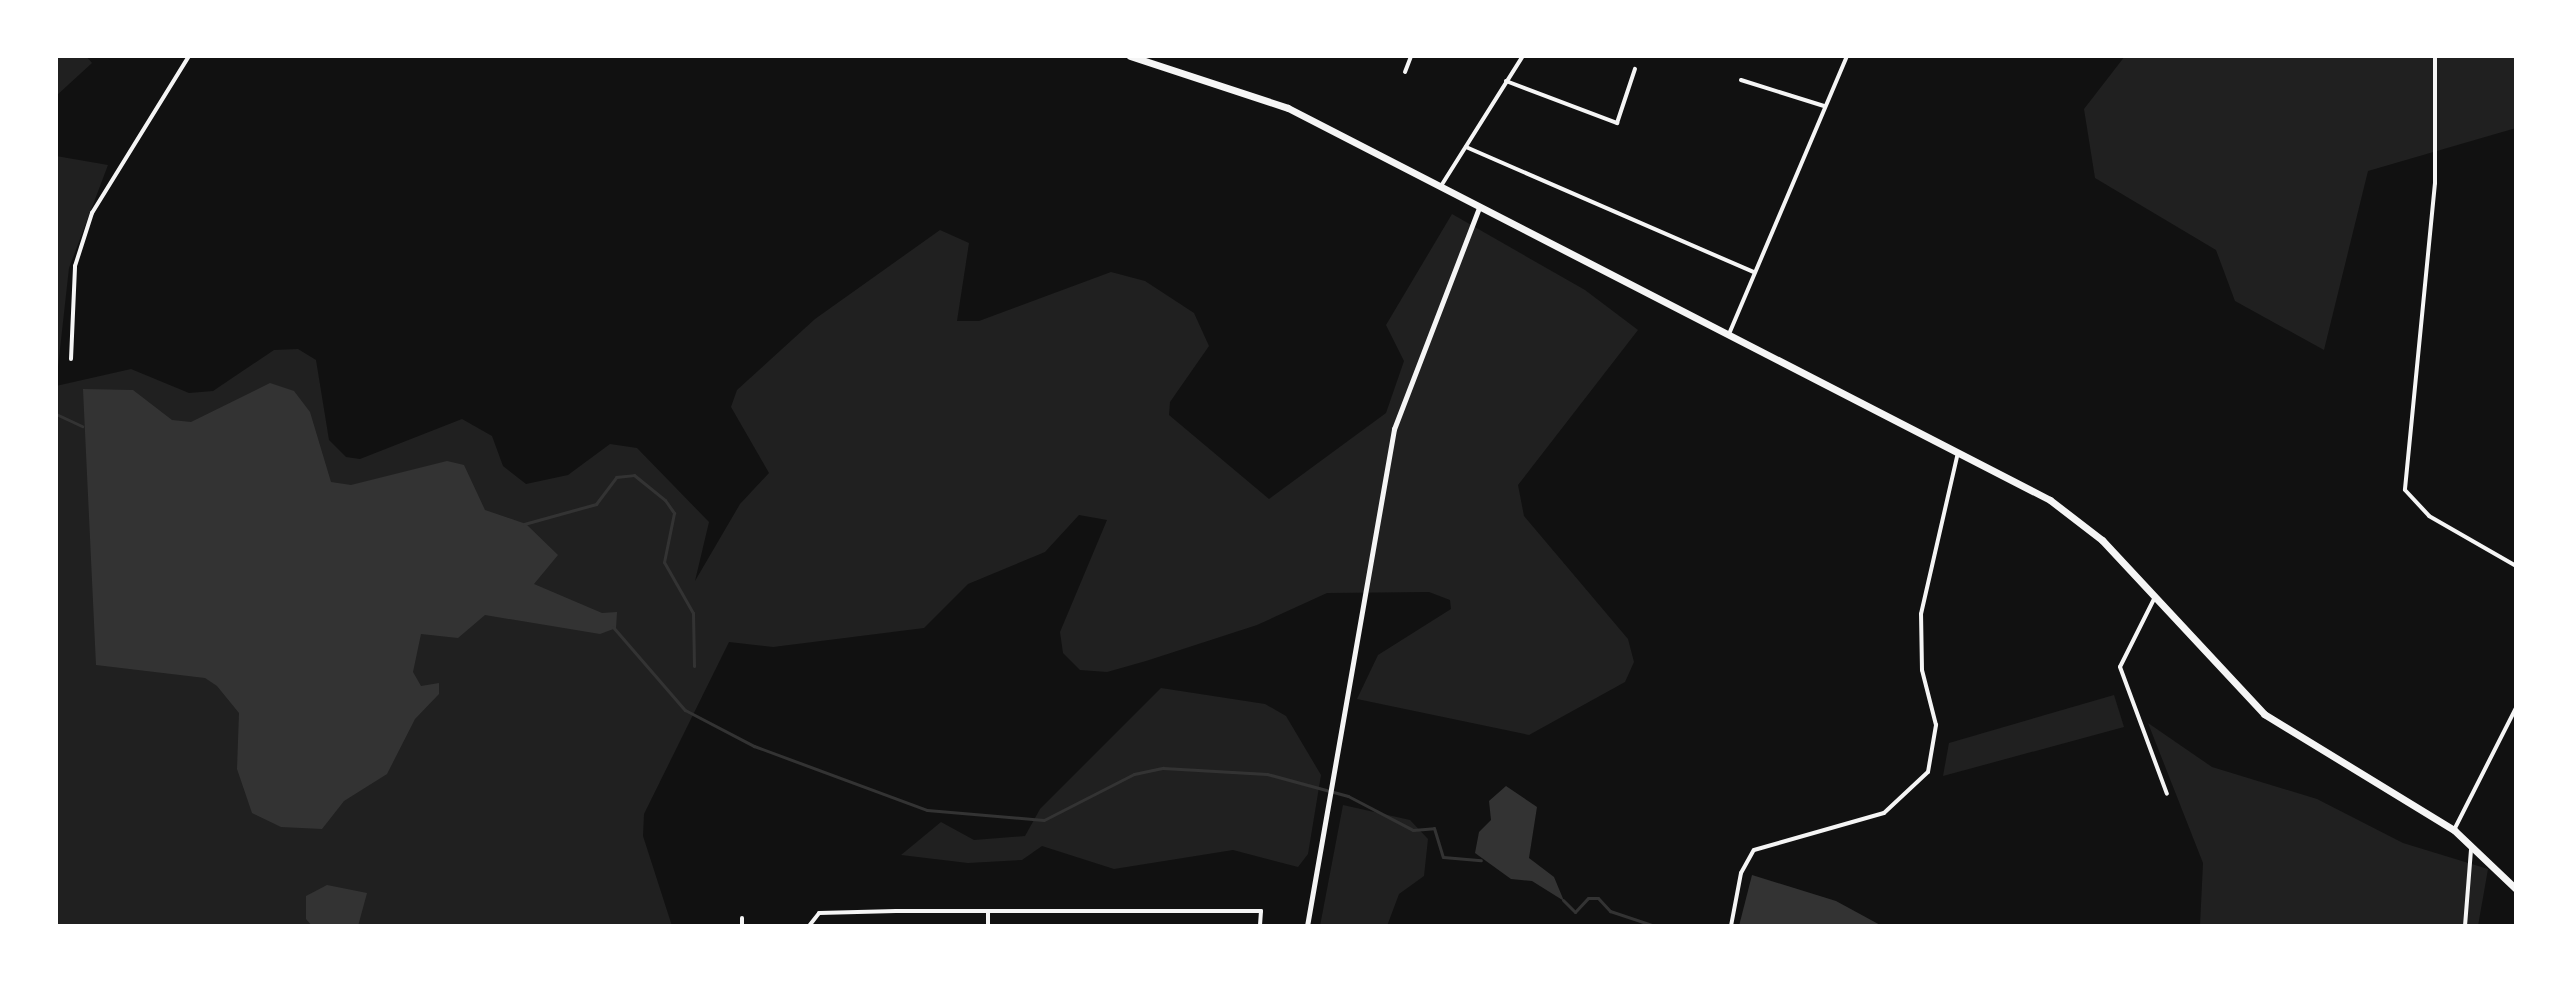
<!DOCTYPE html>
<html>
<head>
<meta charset="utf-8">
<style>
	body { margin:0 }
	#map { position:relative; width:2572px; height:982px; overflow:hidden; background:#111; font-family:Lora,serif }
	div>[style] { position:absolute }
	.green>* { inset:0; background:#202020 }
	.water>* { inset:0; background:#333 }
	.stream>* { height:3px; margin:-1.5px; padding:0 1.5px; transform-origin:1.5px; border-radius:1.5px; background:#333 }
	.minor>* { height:4px; margin:-2px; padding:0 2px; transform-origin:2px; border-radius:2px; background:#f5f5f5 }
	.tertiary>* { height:5px; margin:-2.5px; padding:0 2.5px; transform-origin:2.5px; border-radius:2.5px; background:#f5f5f5 }
	.trunk>* { height:7px; margin:-3.5px; padding:0 3.5px; transform-origin:3.5px; border-radius:3.5px; background:#f5f5f5 }
	span { translate:-50% -50%; white-space:nowrap; text-align:center; line-height:1.15; -webkit-text-stroke:6px #fff; paint-order:stroke }
	.frame { position:absolute; inset:0; border:58px solid #fff; pointer-events:none }
</style>
</head>
<body>
<div id="map">
	<div class="green">
		<div style="clip-path:polygon(56px 56px,86px 56px,92px 63px,56px 96px)"></div>
		<div style="clip-path:polygon(2125px 56px,2516px 56px,2516px 128px,2368px 171px,2324px 350px,2235px 301px,2216px 250px,2095px 178px,2084px 109px)"></div>
		<div style="clip-path:polygon(56px 156px,108px 165px,69px 268px,56px 385px)"></div>
		<div style="clip-path:polygon(1452px 214px,1585px 290px,1638px 330px,1518px 485px,1524px 516px,1628px 639px,1634px 662px,1625px 682px,1529px 735px,1357px 699px,1378px 655px,1451px 609px,1450px 600px,1429px 592px,1327px 593px,1257px 625px,1146px 661px,1107px 672px,1080px 670px,1063px 653px,1060px 632px,1107px 520px,1079px 515px,1045px 552px,968px 584px,924px 628px,773px 647px,729px 642px,644px 814px,643px 836px,672px 926px,56px 926px,56px 386px,131px 369px,189px 393px,213px 391px,274px 350px,298px 349px,316px 360px,329px 440px,346px 457px,360px 459px,462px 419px,492px 436px,503px 466px,526px 484px,568px 475px,610px 444px,637px 448px,709px 522px,695px 581px,740px 504px,769px 473px,731px 407px,737px 390px,815px 319px,940px 230px,969px 243px,957px 321px,979px 321px,1111px 272px,1145px 281px,1194px 313px,1209px 346px,1170px 402px,1169px 415px,1269px 499px,1386px 413px,1404px 361px,1386px 325px)"></div>
		<div style="clip-path:polygon(1161px 688px,1265px 704px,1286px 716px,1321px 775px,1308px 854px,1298px 867px,1233px 850px,1114px 869px,1042px 846px,1022px 860px,968px 863px,901px 855px,941px 822px,974px 840px,1025px 836px,1040px 809px)"></div>
		<div style="clip-path:polygon(2114px 695px,2124px 727px,1943px 776px,1949px 743px)"></div>
		<div style="clip-path:polygon(2148px 723px,2212px 767px,2317px 799px,2403px 843px,2488px 869px,2478px 926px,2200px 926px,2203px 863px)"></div>
		<div style="clip-path:polygon(1343px 805px,1410px 820px,1428px 839px,1424px 876px,1399px 894px,1387px 926px,1320px 926px)"></div>
	</div>
	<div class="water">
		<div style="clip-path:polygon(270px 383px,294px 391px,310px 412px,331px 482px,351px 485px,447px 461px,464px 465px,485px 510px,526px 524px,558px 555px,534px 584px,602px 613px,617px 612px,616px 628px,600px 634px,485px 615px,458px 638px,421px 634px,413px 672px,421px 686px,439px 683px,439px 694px,415px 719px,387px 774px,344px 801px,322px 829px,281px 827px,252px 813px,237px 769px,239px 713px,217px 686px,205px 678px,96px 665px,83px 389px,133px 390px,172px 420px,191px 422px)"></div>
		<div style="clip-path:polygon(1506px 786px,1537px 807px,1529px 858px,1554px 877px,1564px 901px,1532px 881px,1511px 879px,1475px 853px,1479px 832px,1491px 820px,1489px 801px)"></div>
		<div style="clip-path:polygon(1752px 875px,1836px 901px,1882px 926px,1739px 926px)"></div>
		<div style="clip-path:polygon(327px 885px,367px 893px,358px 926px,312px 926px,306px 919px,306px 896px)"></div>
	</div>
	<div class="stream">
		<div style="left:56px;top:414px;width:29px;rotate:25deg"></div>
		<div style="left:524px;top:524px;width:75px;rotate:-15.5deg"></div>
		<div style="left:596px;top:504px;width:34px;rotate:-53deg"></div>
		<div style="left:616px;top:477px;width:18px;rotate:-6deg"></div>
		<div style="left:634px;top:475px;width:40px;rotate:39deg"></div>
		<div style="left:665px;top:500px;width:16px;rotate:55deg"></div>
		<div style="left:674px;top:513px;width:50px;rotate:101.5deg"></div>
		<div style="left:664px;top:562px;width:59px;rotate:60.4deg"></div>
		<div style="left:693px;top:613px;width:53px;rotate:88.9deg"></div>
		<div style="left:613px;top:627px;width:110px;rotate:49.1deg"></div>
		<div style="left:685px;top:710px;width:78px;rotate:27.6deg"></div>
		<div style="left:754px;top:746px;width:184px;rotate:20.3deg"></div>
		<div style="left:927px;top:810px;width:117px;rotate:4.9deg"></div>
		<div style="left:1044px;top:820px;width:101px;rotate:-27.1deg"></div>
		<div style="left:1134px;top:774px;width:30px;rotate:-12deg"></div>
		<div style="left:1163px;top:768px;width:104px;rotate:3.3deg"></div>
		<div style="left:1267px;top:774px;width:84px;rotate:15.2deg"></div>
		<div style="left:1348px;top:796px;width:73px;rotate:27.6deg"></div>
		<div style="left:1413px;top:830px;width:21px;rotate:-5deg"></div>
		<div style="left:1434px;top:828px;width:30px;rotate:73deg"></div>
		<div style="left:1443px;top:857px;width:38px;rotate:5deg"></div>
		<div style="left:1563px;top:900px;width:17px;rotate:45deg"></div>
		<div style="left:1575px;top:912px;width:19px;rotate:-47deg"></div>
		<div style="left:1588px;top:898px;width:10px"></div>
		<div style="left:1598px;top:898px;width:18px;rotate:47deg"></div>
		<div style="left:1610px;top:911px;width:47px;rotate:18.4deg"></div>
	</div>
	<div class="minor">
		<div style="left:2435px;top:56px;width:127px;rotate:90deg"></div>
		<div style="left:2435px;top:183px;width:308px;rotate:95.6deg"></div>
		<div style="left:2405px;top:490px;width:35px;rotate:47deg"></div>
		<div style="left:2429px;top:516px;width:100px;rotate:29.9deg"></div>
		<div style="left:1405px;top:72px;width:17px;rotate:-69deg"></div>
		<div style="left:1741px;top:80px;width:87px;rotate:17.4deg"></div>
		<div style="left:1506px;top:81px;width:119px;rotate:20.7deg"></div>
		<div style="left:1617px;top:123px;width:57px;rotate:-71.6deg"></div>
		<div style="left:1466px;top:147px;width:314px;rotate:23.5deg"></div>
		<div style="left:1441px;top:186px;width:154px;rotate:-57.8deg"></div>
		<div style="left:1729px;top:334px;width:302px;rotate:-67deg"></div>
		<div style="left:71px;top:359px;width:93px;rotate:-87.5deg"></div>
		<div style="left:75px;top:266px;width:56px;rotate:-72.2deg"></div>
		<div style="left:92px;top:213px;width:185px;rotate:-58.3deg"></div>
		<div style="left:2155px;top:597px;width:78px;rotate:116.6deg"></div>
		<div style="left:2120px;top:667px;width:135px;rotate:69.7deg"></div>
		<div style="left:2454px;top:830px;width:137px;rotate:-63.1deg"></div>
		<div style="left:988px;top:912px;width:14px;rotate:90deg"></div>
		<div style="left:742px;top:918px;width:8px;rotate:90deg"></div>
		<div style="left:809px;top:926px;width:16px;rotate:-52deg"></div>
		<div style="left:819px;top:913px;width:77px;rotate:-1.5deg"></div>
		<div style="left:896px;top:911px;width:365px"></div>
		<div style="left:1261px;top:911px;width:15px;rotate:94deg"></div>
		<div style="left:1731px;top:926px;width:54px;rotate:-79.3deg"></div>
		<div style="left:1741px;top:873px;width:26px;rotate:-61deg"></div>
		<div style="left:1754px;top:850px;width:135px;rotate:-15.9deg"></div>
		<div style="left:1884px;top:813px;width:60px;rotate:-43deg"></div>
		<div style="left:1928px;top:772px;width:48px;rotate:-80.3deg"></div>
		<div style="left:1936px;top:725px;width:57px;rotate:-104.3deg"></div>
		<div style="left:1922px;top:670px;width:56px;rotate:-91deg"></div>
		<div style="left:1921px;top:614px;width:165px;rotate:-77.1deg"></div>
		<div style="left:2465px;top:926px;width:77px;rotate:-85.5deg"></div>
	</div>
	<div class="tertiary">
		<div style="left:1307px;top:926px;width:505px;rotate:-80.07deg"></div>
		<div style="left:1394px;top:429px;width:238px;rotate:-69deg"></div>
	</div>
	<div class="trunk">
		<div style="left:1130px;top:56px;width:166px;rotate:18.2deg"></div>
		<div style="left:1288px;top:108px;width:857px;rotate:27.22deg"></div>
		<div style="left:2050px;top:500px;width:66px;rotate:37.6deg"></div>
		<div style="left:2102px;top:540px;width:238px;rotate:47deg"></div>
		<div style="left:2264px;top:714px;width:223px;rotate:31.4deg"></div>
		<div style="left:2454px;top:830px;width:86px;rotate:43.6deg"></div>
	</div>
	<div class="frame"></div>
</div>
</body>
</html>
